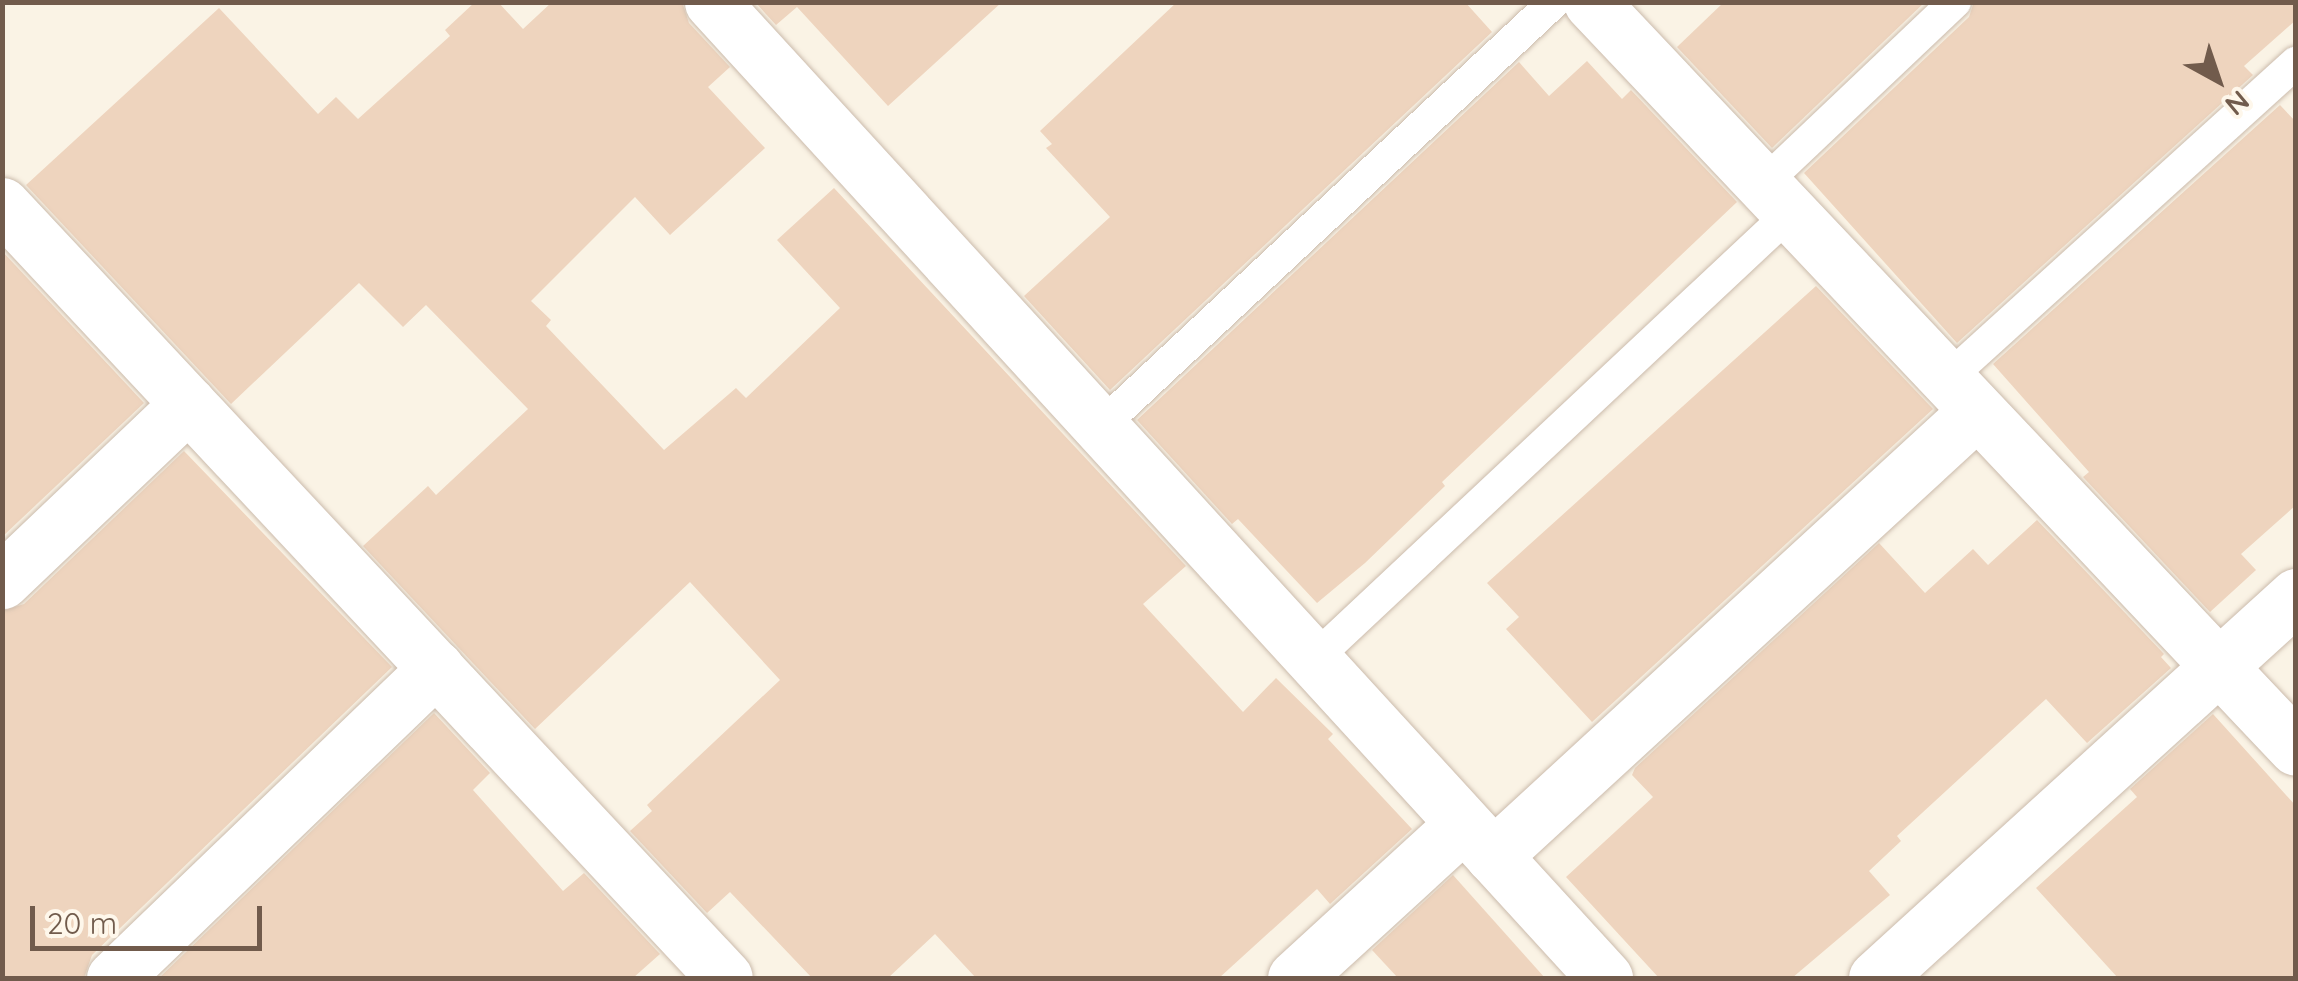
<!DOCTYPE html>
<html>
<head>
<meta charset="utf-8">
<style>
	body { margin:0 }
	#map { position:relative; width:2298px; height:981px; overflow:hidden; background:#faf3e5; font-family:Quicksand,sans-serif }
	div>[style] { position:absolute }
	.building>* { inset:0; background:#eed4be }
	.roads { filter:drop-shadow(0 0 2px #cbbbac) drop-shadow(0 0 2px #cbbbac) }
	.lane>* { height:32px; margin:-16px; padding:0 16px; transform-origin:16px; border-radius:16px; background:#fff }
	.street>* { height:55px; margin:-27.5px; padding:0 27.5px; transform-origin:27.5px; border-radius:27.5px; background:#fff }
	span { translate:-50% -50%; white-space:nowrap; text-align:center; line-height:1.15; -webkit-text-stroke:10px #fef7eb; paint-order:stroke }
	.frame { position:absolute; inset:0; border:5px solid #715b4c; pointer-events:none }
	.north { position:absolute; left:2168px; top:30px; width:100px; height:100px; -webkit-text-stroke:8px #fef7eb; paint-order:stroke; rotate:140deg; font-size:28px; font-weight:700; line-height:40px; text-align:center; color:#715b4c }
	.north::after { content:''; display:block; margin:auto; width:35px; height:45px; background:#715b4c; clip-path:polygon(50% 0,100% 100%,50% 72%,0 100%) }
	.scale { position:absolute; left:30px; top:906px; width:232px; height:45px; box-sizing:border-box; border:5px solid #715b4c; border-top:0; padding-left:12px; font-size:30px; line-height:35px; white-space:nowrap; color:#715b4c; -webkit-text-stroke:8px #fef7eb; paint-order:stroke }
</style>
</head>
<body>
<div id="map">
	<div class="building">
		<div style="clip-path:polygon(475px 2px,498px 2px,523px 29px,552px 2px,682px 2px,689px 23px,730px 67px,708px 87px,765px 148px,670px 235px,635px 197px,531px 301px,551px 320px,546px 326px,664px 450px,736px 388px,746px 398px,840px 308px,777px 240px,834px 188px,1186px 566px,1143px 604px,1243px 712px,1276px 678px,1333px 734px,1328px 739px,1412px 829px,1330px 904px,1317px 889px,1219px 978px,976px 978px,935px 934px,888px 978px,812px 978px,730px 892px,707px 913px,630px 831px,652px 811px,647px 805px,780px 680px,690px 582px,535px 729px,363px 546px,428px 486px,436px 495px,528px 409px,426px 305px,403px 327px,359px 283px,231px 404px,26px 185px,219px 8px,318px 114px,336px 97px,358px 119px,450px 36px,445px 30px)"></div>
		<div style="clip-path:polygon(755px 2px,1002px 2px,888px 106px,797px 7px,776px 25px)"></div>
		<div style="clip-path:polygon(1177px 2px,1465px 2px,1492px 32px,1110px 390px,1024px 296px,1110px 217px,1046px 148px,1052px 144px,1040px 131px)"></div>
		<div style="clip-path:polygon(1724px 2px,1925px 2px,1772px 148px,1677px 47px)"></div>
		<div style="clip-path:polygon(1974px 2px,2296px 2px,2296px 20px,2244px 66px,2253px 75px,1957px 343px,1804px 173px,1969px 17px)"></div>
		<div style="clip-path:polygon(1587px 61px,1622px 99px,1631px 90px,1737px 202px,1442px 482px,1445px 486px,1365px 563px,1317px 603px,1238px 519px,1232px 524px,1137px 420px,1519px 62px,1549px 96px)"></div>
		<div style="clip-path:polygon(2280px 105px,2296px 122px,2296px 505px,2241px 554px,2256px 570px,2210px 612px,2083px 477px,2089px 472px,1993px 364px)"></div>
		<div style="clip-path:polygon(2px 251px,144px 403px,2px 537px)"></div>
		<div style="clip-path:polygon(1816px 286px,1933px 409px,1592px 722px,1506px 629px,1519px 617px,1487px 583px)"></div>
		<div style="clip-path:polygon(184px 451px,392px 667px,92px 955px,84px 978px,2px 978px,2px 611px,24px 604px)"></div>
		<div style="clip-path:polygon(2037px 520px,2164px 654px,2161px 657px,2171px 668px,2087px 743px,2046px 699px,1897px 836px,1901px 841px,1869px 871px,1890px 895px,1792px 978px,1659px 978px,1566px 877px,1653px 797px,1632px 775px,1635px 768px,1879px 543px,1925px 593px,1973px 549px,1988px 565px)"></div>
		<div style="clip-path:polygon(434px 713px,490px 773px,473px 790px,563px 891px,584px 873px,660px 954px,633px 978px,159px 978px)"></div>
		<div style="clip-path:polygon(2213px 714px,2296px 806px,2296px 978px,2118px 978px,2036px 888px,2137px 797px,2130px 789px)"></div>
		<div style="clip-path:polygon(1453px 875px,1545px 978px,1398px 978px,1372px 950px)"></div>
	</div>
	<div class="roads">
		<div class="lane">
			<div style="left:1763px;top:184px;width:265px;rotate:-43.5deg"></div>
			<div style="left:1947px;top:379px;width:471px;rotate:-42.2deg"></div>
			<div style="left:1100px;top:427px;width:622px;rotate:-43.11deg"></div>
			<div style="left:1313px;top:660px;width:654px;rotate:-43.14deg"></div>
		</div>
		<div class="street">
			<div style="left:712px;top:2px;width:1323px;rotate:47.54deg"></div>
			<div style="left:1591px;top:2px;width:1026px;rotate:46.62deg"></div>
			<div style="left:2px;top:205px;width:1058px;rotate:46.91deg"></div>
			<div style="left:2px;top:581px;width:257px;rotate:-43.6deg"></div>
			<div style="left:1493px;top:856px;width:657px;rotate:-42.6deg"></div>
			<div style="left:114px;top:978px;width:447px;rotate:-43.9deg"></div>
			<div style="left:1295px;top:978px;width:228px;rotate:-42.5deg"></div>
			<div style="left:1876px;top:978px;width:568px;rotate:-42.29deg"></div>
		</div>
	</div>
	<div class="frame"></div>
	<div class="north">N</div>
	<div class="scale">20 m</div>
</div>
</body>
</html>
